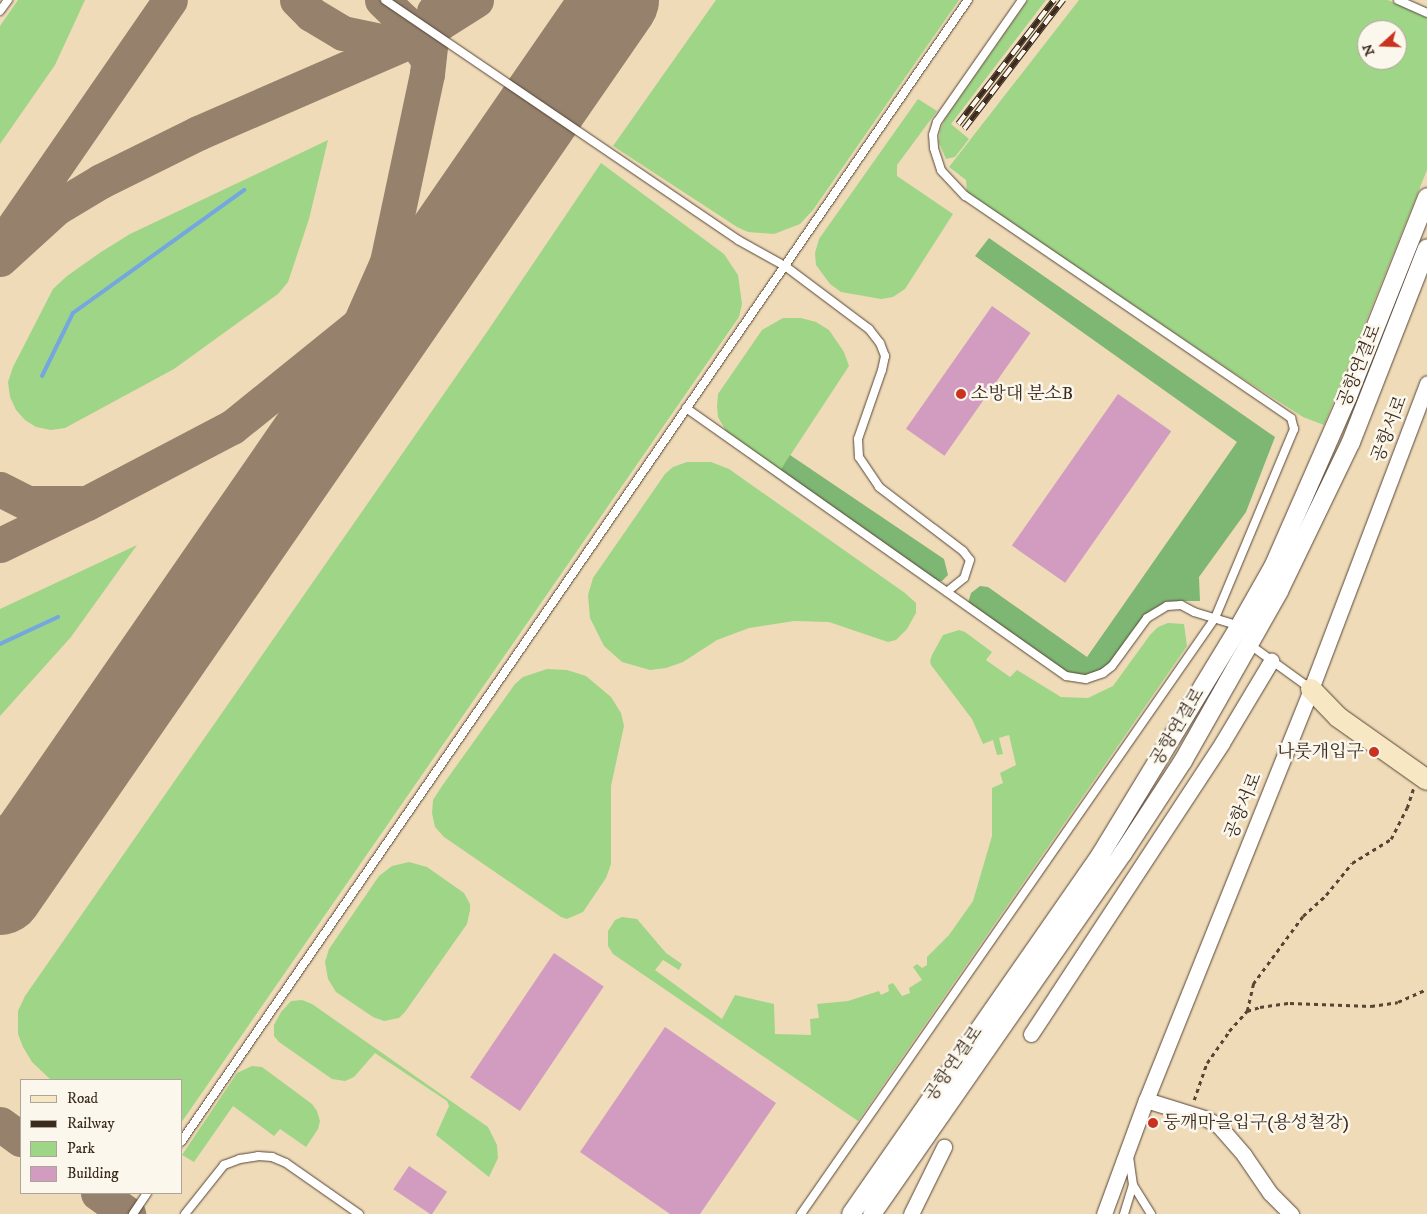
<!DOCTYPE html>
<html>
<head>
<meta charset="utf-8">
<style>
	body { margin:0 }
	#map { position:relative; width:1427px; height:1214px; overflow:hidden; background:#f0dbb9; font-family:"IM FELL DW Pica","Noto Serif KR",serif }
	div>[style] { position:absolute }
	.green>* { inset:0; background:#9ed587 }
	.forest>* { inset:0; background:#7eb674 }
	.stream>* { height:4px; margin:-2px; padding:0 2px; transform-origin:2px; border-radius:2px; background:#74a6df }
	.taxiway>* { height:35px; margin:-17.5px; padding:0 17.5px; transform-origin:17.5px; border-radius:17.5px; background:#96826c }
	.runway>* { height:86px; margin:-43px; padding:0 43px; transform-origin:43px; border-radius:43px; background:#96826c }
	.building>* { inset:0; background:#d19cbf; transform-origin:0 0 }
	.path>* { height:2.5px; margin-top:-1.25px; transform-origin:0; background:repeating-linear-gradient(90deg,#564535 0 4px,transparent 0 8px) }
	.roads { filter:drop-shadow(0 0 1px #564535) drop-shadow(0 0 1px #564535) }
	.service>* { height:8px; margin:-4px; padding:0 4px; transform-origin:4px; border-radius:4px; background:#fff }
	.minor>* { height:15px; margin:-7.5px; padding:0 7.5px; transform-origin:7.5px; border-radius:7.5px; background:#fff }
	.tertiary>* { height:18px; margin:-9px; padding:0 9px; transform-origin:9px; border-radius:9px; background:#fff }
	.secondary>* { height:20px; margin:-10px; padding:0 10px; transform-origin:10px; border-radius:10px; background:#f7e8c3 }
	.rail>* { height:5.5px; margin-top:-2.75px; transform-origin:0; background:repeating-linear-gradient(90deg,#fbf7ec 0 11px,#3b2a1e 0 22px); box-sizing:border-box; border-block:1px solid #3b2a1e }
	.dots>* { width:14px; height:14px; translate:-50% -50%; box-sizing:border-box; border:2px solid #fbf7ec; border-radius:50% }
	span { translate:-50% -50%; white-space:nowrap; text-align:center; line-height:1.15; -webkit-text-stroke:5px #fbf7ec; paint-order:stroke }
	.street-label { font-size:18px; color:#3b2a1e }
	.poi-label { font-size:18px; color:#3b2a1e }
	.left { translate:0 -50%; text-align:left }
	.right { translate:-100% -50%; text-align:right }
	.legend { position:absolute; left:20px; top:1079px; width:162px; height:115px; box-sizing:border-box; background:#fbf7ec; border:1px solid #aea59a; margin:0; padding:6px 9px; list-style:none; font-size:15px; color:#3b2a1e }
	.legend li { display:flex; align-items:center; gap:10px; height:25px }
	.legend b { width:25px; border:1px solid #aea59a }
	.north { position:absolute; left:1357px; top:20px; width:50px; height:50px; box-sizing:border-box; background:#fbf7ec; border:1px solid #aea59a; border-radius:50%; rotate:250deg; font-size:14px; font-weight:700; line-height:20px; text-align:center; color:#3b2a1e }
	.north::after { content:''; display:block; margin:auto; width:18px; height:22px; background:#c8321e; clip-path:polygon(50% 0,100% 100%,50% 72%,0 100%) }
</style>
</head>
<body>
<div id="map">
	<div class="green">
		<div style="clip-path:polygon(18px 0,85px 0,55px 65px,0 144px,0 26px)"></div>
		<div style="clip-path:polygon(716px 0,959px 0,813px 210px,800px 224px,774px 234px,748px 232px,737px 227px,613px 146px)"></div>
		<div style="clip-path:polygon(1028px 0,1046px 0,951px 124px,969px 139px,955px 157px,946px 159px,939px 143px,940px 131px,945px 119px)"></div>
		<div style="clip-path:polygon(evenodd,1079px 0,1388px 0,1427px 18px,1427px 170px,1324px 425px,1303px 417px,1231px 371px,967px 193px,966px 180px,949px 167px,1079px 0,1367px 30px,1397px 30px,1397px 60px,1367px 60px,1367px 30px)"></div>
		<div style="clip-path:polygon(918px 99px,937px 111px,897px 165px,897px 176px,953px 214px,905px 289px,893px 297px,881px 299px,841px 292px,830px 284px,816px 265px,815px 253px,819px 239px)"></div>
		<div style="clip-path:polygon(328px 140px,309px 219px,288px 282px,278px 294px,174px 369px,65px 428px,51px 430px,36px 427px,25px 420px,16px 410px,10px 397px,8px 382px,13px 367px,53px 289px,67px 276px,101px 252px,130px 234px)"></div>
		<div style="clip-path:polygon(601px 163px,724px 254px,738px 275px,742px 304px,739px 317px,181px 1123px,181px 1080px,51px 1080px,32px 1062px,23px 1047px,18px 1034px,18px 1011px,25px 996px,489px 329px)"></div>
		<div style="clip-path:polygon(783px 318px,801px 318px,816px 322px,829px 330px,844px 352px,849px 366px,776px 477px,735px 447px,718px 417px,717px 406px,718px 394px,762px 330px)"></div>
		<div style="clip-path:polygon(687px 462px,711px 462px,729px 469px,905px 593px,916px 603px,916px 613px,907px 629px,896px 640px,888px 642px,829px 622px,794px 621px,749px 628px,717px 640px,683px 662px,666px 668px,650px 670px,622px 662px,604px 646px,590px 618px,588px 595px,593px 578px,665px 474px,673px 467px)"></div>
		<div style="clip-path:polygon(137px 545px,71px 637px,0 716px,0 609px)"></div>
		<div style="clip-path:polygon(1168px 623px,1184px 624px,1187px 646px,858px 1121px,613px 954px,608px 946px,608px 931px,615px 920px,622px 917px,637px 919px,666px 953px,682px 964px,679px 970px,663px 960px,655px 970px,722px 1019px,735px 995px,774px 1004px,775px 1034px,811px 1035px,810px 1019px,819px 1018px,817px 1004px,848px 1001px,879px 991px,881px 995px,889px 991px,888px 985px,893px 983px,902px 996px,910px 993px,909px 988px,922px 980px,913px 967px,917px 964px,922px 968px,927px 965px,927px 957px,949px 935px,973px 901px,992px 836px,992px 788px,1003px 783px,1000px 773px,1016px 765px,1009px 735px,999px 738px,1003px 754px,997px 755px,993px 740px,983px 744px,972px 719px,931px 665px,930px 661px,932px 655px,943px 635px,959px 630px,965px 632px,992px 652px,986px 660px,1010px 677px,1017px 670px,1061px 697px,1088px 698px,1113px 686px,1150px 635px,1158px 627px)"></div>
		<div style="clip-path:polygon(547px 669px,567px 670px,586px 676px,611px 697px,621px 713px,624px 726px,611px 786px,611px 864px,606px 878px,583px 912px,567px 919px,561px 917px,444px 837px,435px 827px,432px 813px,433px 800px,442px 786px,515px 684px,523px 677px)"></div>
		<div style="clip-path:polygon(409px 862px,427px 867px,464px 893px,470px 904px,470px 910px,467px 924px,405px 1012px,399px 1018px,384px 1021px,373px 1017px,336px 992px,328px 979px,325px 962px,329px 949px,379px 876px,392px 866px)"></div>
		<div style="clip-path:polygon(302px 1000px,312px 1004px,488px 1127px,497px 1145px,498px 1158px,489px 1177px,436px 1135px,449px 1106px,447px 1101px,375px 1053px,354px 1077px,345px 1081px,332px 1079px,279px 1042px,274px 1036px,274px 1025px,281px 1012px,291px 1001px)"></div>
		<div style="clip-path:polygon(252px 1066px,262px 1067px,312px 1104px,317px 1111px,320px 1121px,318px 1129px,306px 1147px,280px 1129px,274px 1136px,233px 1106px,194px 1162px,182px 1155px,237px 1073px)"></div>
	</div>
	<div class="forest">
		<div style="clip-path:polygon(989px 238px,1275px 437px,1246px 512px,1199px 577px,1200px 601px,1167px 601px,1150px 611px,1134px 628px,1107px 668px,1097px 676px,1075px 679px,968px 603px,971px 593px,980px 586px,988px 587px,1087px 657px,1237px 442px,975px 256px)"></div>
		<div style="clip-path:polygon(790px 455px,944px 559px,948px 575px,942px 581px,932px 582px,776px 477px)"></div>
	</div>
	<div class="stream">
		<div style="left:42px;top:376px;width:70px;rotate:-63.8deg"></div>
		<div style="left:73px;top:313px;width:211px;rotate:-35.7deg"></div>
		<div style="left:0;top:644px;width:64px;rotate:-25deg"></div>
	</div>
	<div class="taxiway">
		<div style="left:297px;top:0;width:20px;rotate:45deg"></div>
		<div style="left:311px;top:14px;width:37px;rotate:31deg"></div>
		<div style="left:343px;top:33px;width:38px;rotate:12deg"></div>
		<div style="left:380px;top:41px;width:25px;rotate:-5deg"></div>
		<div style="left:382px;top:0;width:30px;rotate:44deg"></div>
		<div style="left:404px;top:21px;width:37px;rotate:59deg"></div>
		<div style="left:571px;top:63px;width:74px;rotate:-58.2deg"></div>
		<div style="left:12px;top:229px;width:278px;rotate:-55.4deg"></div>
		<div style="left:0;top:259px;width:76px;rotate:-42.3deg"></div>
		<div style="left:56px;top:208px;width:52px;rotate:-31deg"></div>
		<div style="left:101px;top:181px;width:108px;rotate:-26.3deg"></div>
		<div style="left:198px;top:133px;width:238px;rotate:-23.5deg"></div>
		<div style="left:416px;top:38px;width:71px;rotate:-32.3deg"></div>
		<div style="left:288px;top:477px;width:115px;rotate:-64.3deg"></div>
		<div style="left:338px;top:373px;width:121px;rotate:-66.2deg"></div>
		<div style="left:387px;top:262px;width:192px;rotate:-78deg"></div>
		<div style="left:427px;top:74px;width:63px;rotate:-83.7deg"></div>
		<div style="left:0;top:489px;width:31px;rotate:27deg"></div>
		<div style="left:28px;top:503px;width:51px"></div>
		<div style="left:0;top:545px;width:97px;rotate:-25.8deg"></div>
		<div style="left:87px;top:503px;width:164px;rotate:-27.7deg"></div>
		<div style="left:232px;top:427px;width:161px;rotate:-38.9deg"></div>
		<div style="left:357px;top:326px;width:75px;rotate:-43.9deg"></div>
		<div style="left:411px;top:274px;width:106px;rotate:-48.5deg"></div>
		<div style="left:0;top:838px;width:123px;rotate:-40.7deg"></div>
		<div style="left:0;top:1124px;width:26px;rotate:36deg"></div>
		<div style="left:98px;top:1193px;width:37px;rotate:35deg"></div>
	</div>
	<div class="runway">
		<div style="left:0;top:892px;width:1084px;rotate:-55.37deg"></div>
	</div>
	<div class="building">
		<div style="left:992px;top:306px;width:47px;height:150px;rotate:35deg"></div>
		<div style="left:1118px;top:394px;width:65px;height:185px;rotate:35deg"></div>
		<div style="left:554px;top:953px;width:60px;height:150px;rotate:34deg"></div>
		<div style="clip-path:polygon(665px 1027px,776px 1103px,700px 1214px,670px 1214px,580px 1152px)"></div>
		<div style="left:409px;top:1166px;width:46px;height:28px;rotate:34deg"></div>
	</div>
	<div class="path">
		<div style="left:1247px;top:1011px;width:28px;rotate:-77deg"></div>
		<div style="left:1253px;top:984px;width:84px;rotate:-53.7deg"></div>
		<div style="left:1303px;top:916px;width:31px;rotate:-42deg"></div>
		<div style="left:1326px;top:895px;width:41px;rotate:-50.9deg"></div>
		<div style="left:1352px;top:863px;width:46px;rotate:-31.6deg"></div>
		<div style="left:1391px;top:839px;width:35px;rotate:-63deg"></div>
		<div style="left:1407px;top:808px;width:20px;rotate:-72deg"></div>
		<div style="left:1194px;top:1100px;width:39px;rotate:-71deg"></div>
		<div style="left:1207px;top:1063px;width:39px;rotate:-55deg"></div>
		<div style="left:1229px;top:1031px;width:27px;rotate:-48deg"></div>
		<div style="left:1247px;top:1011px;width:14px;rotate:-17deg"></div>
		<div style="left:1260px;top:1007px;width:30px;rotate:-8deg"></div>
		<div style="left:1290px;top:1003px;width:81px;rotate:2.1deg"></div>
		<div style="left:1371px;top:1006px;width:27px;rotate:-8deg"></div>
		<div style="left:1398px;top:1002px;width:32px;rotate:-24deg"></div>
	</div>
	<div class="roads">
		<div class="service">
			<div style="left:385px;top:0;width:427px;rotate:34.2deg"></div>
			<div style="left:738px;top:240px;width:54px;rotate:29deg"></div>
			<div style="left:785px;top:266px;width:105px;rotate:36.9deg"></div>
			<div style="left:869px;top:329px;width:18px;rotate:52deg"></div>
			<div style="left:880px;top:343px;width:14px;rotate:69deg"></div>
			<div style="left:885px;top:356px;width:14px;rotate:102deg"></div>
			<div style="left:882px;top:370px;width:73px;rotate:109.2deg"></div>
			<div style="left:858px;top:439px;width:18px;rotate:87deg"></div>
			<div style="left:859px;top:457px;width:36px;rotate:56deg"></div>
			<div style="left:879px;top:487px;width:106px;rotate:37.3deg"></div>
			<div style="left:963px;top:551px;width:11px;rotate:52deg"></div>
			<div style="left:970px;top:560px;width:19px;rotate:108deg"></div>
			<div style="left:964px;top:578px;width:22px;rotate:141deg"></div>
			<div style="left:1398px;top:0;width:32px;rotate:24deg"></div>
			<div style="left:0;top:11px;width:14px;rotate:-54deg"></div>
			<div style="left:686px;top:408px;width:465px;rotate:35.2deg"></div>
			<div style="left:1066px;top:676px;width:20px;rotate:9deg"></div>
			<div style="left:1086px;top:679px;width:18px;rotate:-19deg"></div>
			<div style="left:1103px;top:673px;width:11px;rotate:-38deg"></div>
			<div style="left:1112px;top:666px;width:59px;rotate:-53.9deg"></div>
			<div style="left:1147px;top:618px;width:23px;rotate:-31deg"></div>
			<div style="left:1167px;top:606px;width:14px;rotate:-4deg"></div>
			<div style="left:1181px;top:605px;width:15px;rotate:28deg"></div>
			<div style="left:1194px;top:612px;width:38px;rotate:17deg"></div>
			<div style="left:1249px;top:644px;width:77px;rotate:36deg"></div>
			<div style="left:181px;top:1142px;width:1387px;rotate:-55.43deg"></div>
			<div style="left:1133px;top:1185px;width:34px;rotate:58deg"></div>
			<div style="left:133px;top:1214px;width:25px;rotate:-56deg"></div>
			<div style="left:185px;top:1214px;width:63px;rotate:-51.5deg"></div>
			<div style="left:224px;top:1165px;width:17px;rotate:-21deg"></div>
			<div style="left:240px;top:1159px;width:18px;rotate:-9deg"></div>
			<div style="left:258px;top:1156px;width:14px;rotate:4deg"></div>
			<div style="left:272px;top:1157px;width:15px;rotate:23deg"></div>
			<div style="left:286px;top:1163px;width:89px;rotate:34.9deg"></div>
			<div style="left:801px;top:1214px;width:726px;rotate:-55.21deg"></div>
			<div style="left:1215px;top:618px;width:205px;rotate:-67.3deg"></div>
			<div style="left:1294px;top:429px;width:11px;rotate:-105deg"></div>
			<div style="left:1291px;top:418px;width:394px;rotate:-145.7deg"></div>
			<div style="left:965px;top:196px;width:35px;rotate:-133deg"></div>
			<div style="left:941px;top:170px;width:23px;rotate:-108deg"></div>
			<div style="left:934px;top:148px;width:13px;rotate:-94deg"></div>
			<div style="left:933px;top:135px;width:14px;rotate:-73deg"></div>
			<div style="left:937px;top:122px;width:149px;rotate:-55.1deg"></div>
			<div style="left:1124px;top:1214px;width:30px;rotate:-73deg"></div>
			<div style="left:1133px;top:1185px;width:30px;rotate:-98deg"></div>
		</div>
		<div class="minor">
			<div style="left:1031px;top:1034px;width:348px;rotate:-56.7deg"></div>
			<div style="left:1222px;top:743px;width:96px;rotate:-59.1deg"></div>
			<div style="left:1146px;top:1100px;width:64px;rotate:17.3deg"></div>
			<div style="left:1207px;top:1119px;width:14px;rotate:30deg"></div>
			<div style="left:1219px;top:1126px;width:38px;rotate:49deg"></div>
			<div style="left:1244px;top:1155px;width:46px;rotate:55.6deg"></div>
			<div style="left:1270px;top:1193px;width:30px;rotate:45deg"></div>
			<div style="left:911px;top:1214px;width:75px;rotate:-63.8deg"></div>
			<div style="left:1104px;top:1214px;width:121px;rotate:-69.8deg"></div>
			<div style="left:1146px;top:1100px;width:443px;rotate:-68.1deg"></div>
			<div style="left:1311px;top:689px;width:327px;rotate:-69.2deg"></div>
		</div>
		<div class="tertiary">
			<div style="left:851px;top:1214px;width:438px;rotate:-55.2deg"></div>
			<div style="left:1101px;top:854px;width:266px;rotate:-58.7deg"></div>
			<div style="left:1239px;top:627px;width:69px;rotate:-60.5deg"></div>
			<div style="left:1273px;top:567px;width:187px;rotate:-66.3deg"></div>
			<div style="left:1348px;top:396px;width:214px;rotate:-68.3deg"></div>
			<div style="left:872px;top:1214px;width:440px;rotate:-55.2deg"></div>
			<div style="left:1123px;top:853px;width:110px;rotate:-56.9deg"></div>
			<div style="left:1183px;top:761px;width:195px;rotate:-60.5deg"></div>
			<div style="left:1279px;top:591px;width:165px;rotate:-64.2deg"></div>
			<div style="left:1351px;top:442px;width:208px;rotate:-68.6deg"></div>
		</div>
		<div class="secondary">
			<div style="left:1311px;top:689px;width:39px;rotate:46deg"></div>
			<div style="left:1338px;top:717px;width:109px;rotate:35.3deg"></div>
		</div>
	</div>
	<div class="rail">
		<div style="left:958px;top:124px;width:157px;rotate:-52.3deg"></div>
		<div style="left:964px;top:129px;width:163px;rotate:-52.5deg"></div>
	</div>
	<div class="dots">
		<div style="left:961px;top:394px;background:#c8321e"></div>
		<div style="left:1374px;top:752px;background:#c8321e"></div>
		<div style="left:1153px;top:1123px;background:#c8321e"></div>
	</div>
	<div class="street-label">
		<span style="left:1360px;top:366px;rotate:-68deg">공항연결로</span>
		<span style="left:1390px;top:429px;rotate:-69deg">공항서로</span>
		<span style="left:1178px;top:727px;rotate:-59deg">공항연결로</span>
		<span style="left:1244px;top:806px;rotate:-68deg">공항서로</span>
		<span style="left:954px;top:1064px;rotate:-55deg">공항연결로</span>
	</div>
	<div class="poi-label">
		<span class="left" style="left:971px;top:394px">소방대 분소B</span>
		<span class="right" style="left:1364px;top:752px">나룻개입구</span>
		<span class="left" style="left:1163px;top:1123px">둥깨마을입구(용성철강)</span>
	</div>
	<ul class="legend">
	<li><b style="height:6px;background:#f7e8c3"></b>Road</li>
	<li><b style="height:6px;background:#3b2a1e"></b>Railway</li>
	<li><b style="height:14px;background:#9ed587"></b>Park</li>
	<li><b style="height:14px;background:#d19cbf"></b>Building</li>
	</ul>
	<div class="north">N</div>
</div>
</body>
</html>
